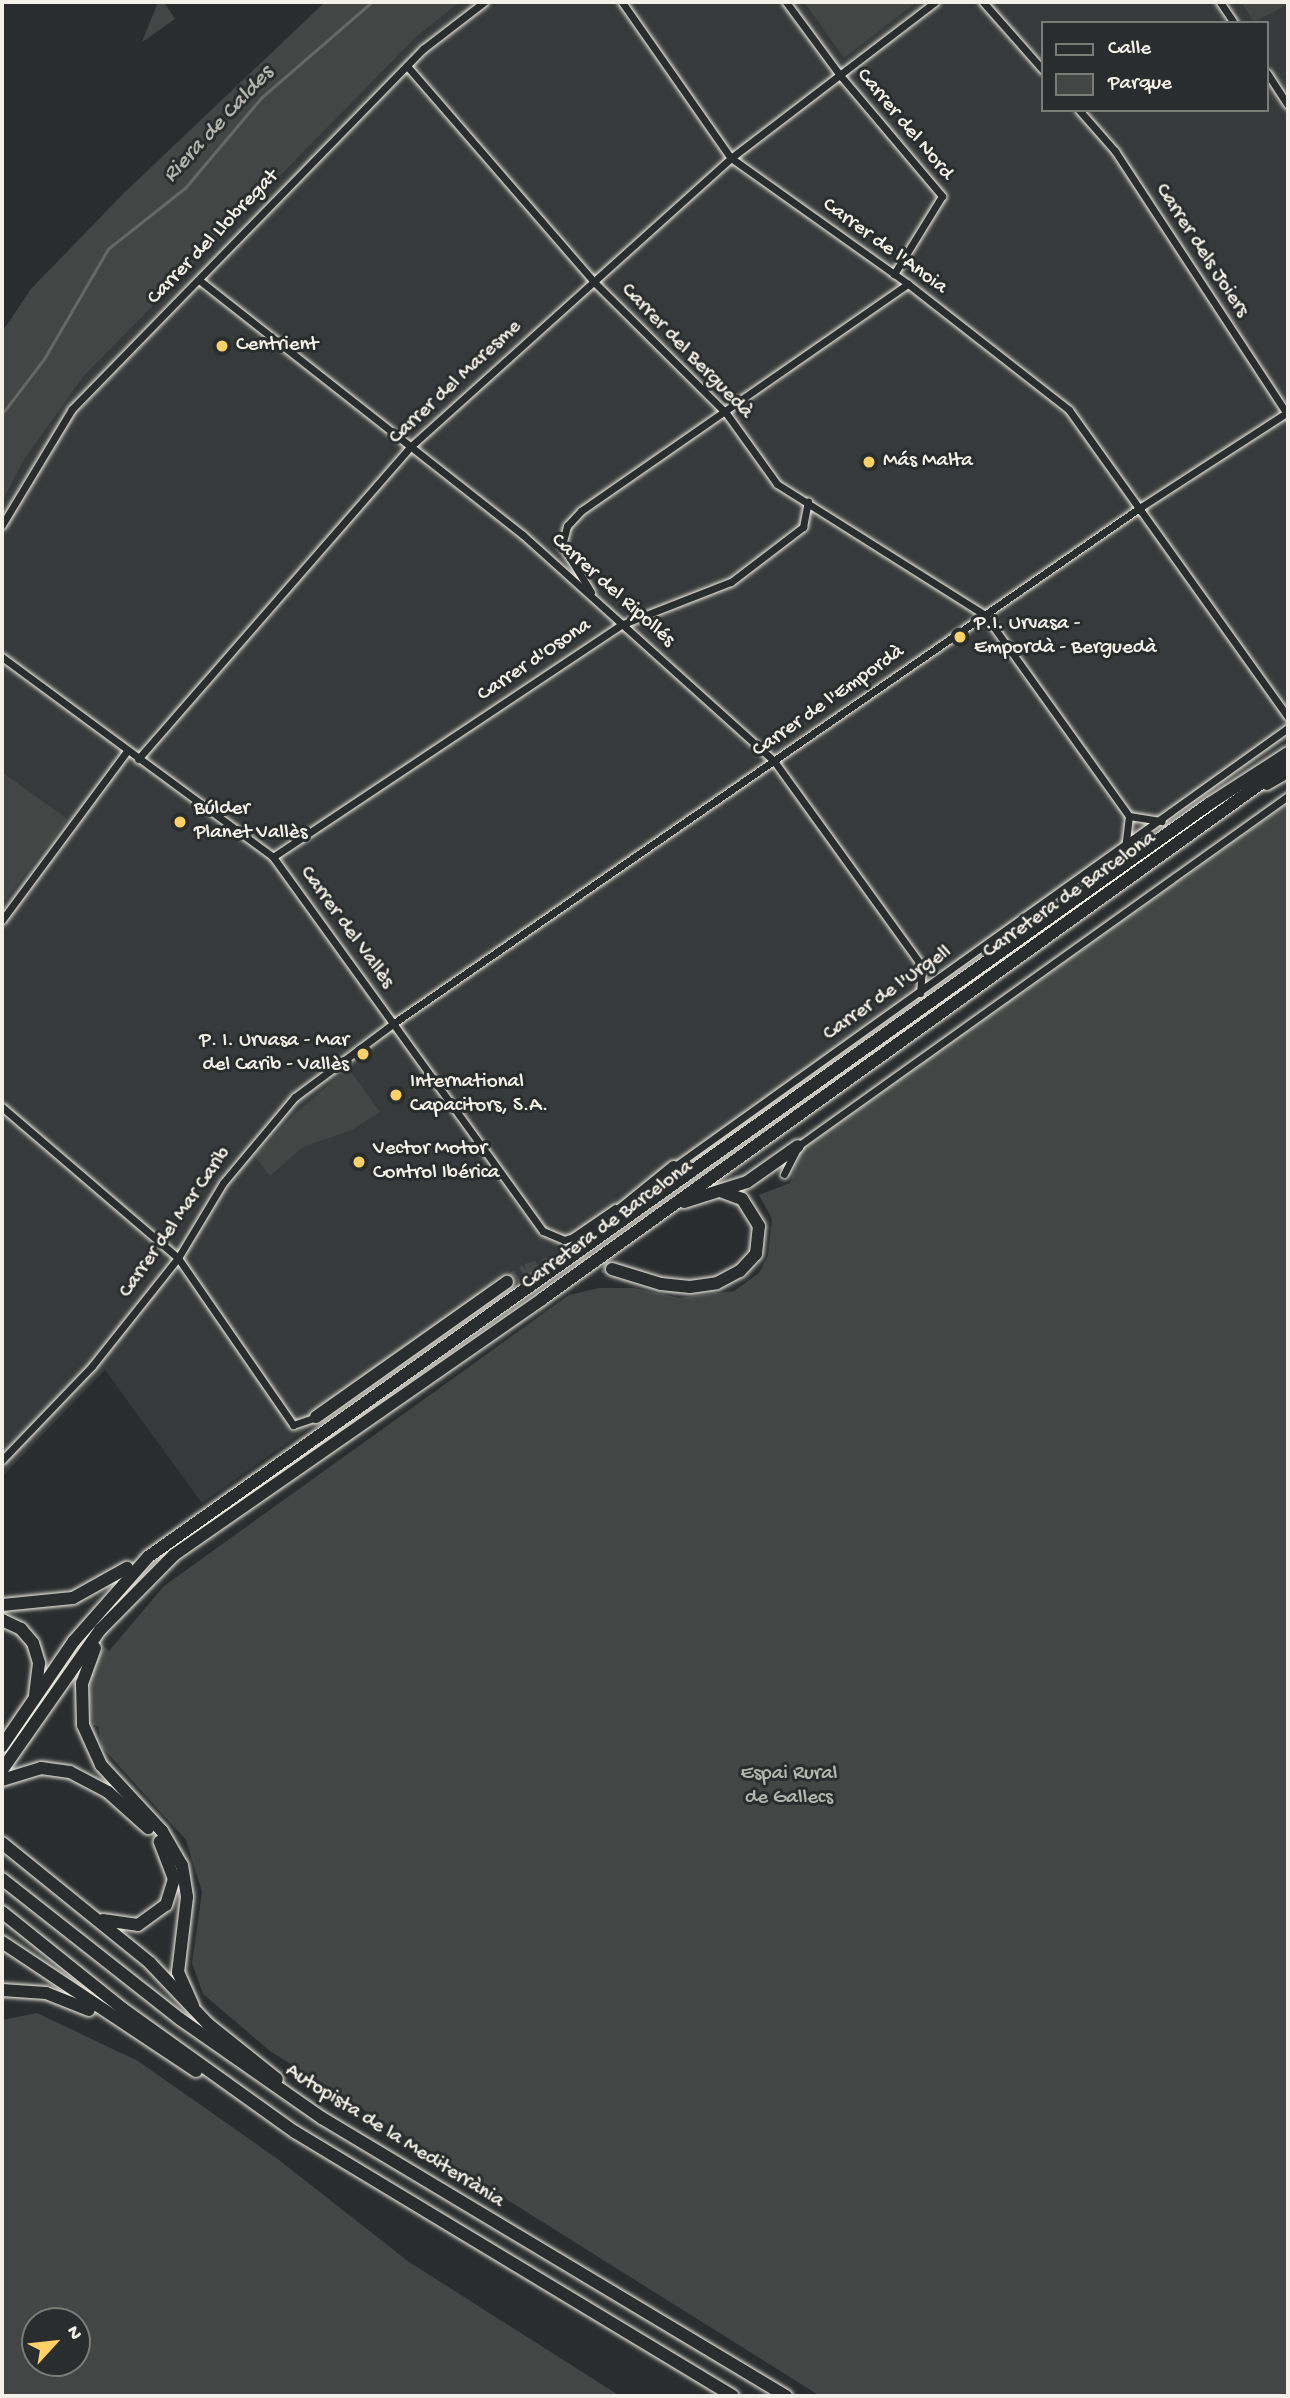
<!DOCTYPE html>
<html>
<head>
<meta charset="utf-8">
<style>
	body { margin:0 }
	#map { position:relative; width:1290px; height:2398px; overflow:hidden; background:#2a2d2e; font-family:"Gochi Hand",sans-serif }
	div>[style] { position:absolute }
	.built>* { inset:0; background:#373a3a }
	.green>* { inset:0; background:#444645 }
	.stream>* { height:2.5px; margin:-1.25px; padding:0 1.25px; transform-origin:1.25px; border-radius:1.25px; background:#676866 }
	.highway-tunnel>* { height:12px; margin-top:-6px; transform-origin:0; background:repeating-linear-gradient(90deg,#484a4a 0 12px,transparent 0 18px) }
	.roads { filter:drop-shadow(0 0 2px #f4f1e8) drop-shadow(0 0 2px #f4f1e8) }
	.street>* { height:7px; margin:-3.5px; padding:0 3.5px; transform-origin:3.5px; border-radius:3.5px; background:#2a2d2e }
	.secondary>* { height:10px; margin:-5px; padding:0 5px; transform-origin:5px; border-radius:5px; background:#2a2d2e }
	.highway>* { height:12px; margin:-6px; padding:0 6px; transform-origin:6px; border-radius:6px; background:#2a2d2e }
	.dots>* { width:19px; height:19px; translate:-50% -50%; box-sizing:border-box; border:4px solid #2a2d2e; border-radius:50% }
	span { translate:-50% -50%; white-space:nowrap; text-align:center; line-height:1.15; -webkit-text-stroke:6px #2a2d2e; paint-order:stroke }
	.street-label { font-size:21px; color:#f4f1e8 }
	.poi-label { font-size:21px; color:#f4f1e8 }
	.left { translate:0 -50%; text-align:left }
	.right { translate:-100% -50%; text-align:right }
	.park-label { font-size:21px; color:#b6b5af }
	.water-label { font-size:23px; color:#b5b3ae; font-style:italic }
	.frame { position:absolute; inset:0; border:4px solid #f4f1e8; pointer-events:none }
	.legend { position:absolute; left:1041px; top:21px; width:228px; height:91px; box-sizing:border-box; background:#2a2d2e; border:2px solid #7b7b78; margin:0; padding:9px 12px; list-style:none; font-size:21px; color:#f4f1e8 }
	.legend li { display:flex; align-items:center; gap:14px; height:35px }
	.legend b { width:35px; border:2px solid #7b7b78 }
	.north { position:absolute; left:21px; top:2307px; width:70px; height:70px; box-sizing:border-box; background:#2a2d2e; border:2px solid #7b7b78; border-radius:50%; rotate:63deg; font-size:19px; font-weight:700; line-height:28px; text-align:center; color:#f4f1e8 }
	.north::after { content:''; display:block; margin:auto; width:24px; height:32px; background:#ffd166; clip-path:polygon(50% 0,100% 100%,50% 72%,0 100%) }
</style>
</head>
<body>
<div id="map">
	<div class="built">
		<div style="clip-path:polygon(evenodd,460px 2px,804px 2px,844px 57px,917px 2px,1288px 2px,1288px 738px,202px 1503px,105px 1370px,2px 1477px,2px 904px,68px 819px,2px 772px,2px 502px,24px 460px,83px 377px,416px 37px,460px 2px,1043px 23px,1267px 23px,1267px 110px,1043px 110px,1043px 23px)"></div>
	</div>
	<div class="green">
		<div style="clip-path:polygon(158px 2px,164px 2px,175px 19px,142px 42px)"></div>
		<div style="clip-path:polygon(325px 2px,460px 2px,416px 37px,83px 377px,24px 460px,2px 502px,2px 332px,31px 289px,123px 194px)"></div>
		<div style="clip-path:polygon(804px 2px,917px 2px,844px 58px)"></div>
		<div style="clip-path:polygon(1241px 2px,1288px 2px,1288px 4px,1254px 22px)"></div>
		<div style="clip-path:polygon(2px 772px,68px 819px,2px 904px)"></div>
		<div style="clip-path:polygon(1288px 803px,1288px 2396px,820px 2396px,270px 2051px,203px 1994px,192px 1963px,202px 1892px,186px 1840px,102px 1747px,98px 1726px,93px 1725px,89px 1695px,93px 1666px,105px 1647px,109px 1651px,164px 1586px,569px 1295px,599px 1288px,634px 1288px,679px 1298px,734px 1291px,759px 1273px,768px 1256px,772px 1219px,759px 1195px,790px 1183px,800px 1151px)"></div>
		<div style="clip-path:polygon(348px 1068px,380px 1112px,352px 1130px,303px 1147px,270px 1176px,255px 1157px,295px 1114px)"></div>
		<div style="clip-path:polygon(evenodd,37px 2013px,138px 2061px,279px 2160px,409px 2262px,620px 2396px,2px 2396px,2px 2020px,37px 2013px,35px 2321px,77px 2321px,77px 2363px,35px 2363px,35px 2321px)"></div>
	</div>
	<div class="stream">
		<div style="left:2px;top:414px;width:69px;rotate:-52.6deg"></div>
		<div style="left:44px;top:359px;width:127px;rotate:-59.8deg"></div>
		<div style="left:108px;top:249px;width:98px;rotate:-38.4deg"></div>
		<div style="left:185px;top:188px;width:118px;rotate:-49.8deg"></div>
		<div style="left:261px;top:98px;width:147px;rotate:-40.9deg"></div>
	</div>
	<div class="highway-tunnel">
		<div style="left:507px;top:1282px;width:22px;rotate:-32deg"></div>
		<div style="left:526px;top:1270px;width:32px;rotate:-16deg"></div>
		<div style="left:557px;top:1261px;width:28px;rotate:2deg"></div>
		<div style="left:585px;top:1262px;width:28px;rotate:15deg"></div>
	</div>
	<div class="roads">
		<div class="street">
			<div style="left:622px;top:2px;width:190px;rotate:55.1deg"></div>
			<div style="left:731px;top:158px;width:217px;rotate:35.4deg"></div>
			<div style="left:908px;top:284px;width:204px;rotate:38deg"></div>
			<div style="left:1069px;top:410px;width:377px;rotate:54.5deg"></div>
			<div style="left:786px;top:2px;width:89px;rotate:53.6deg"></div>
			<div style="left:839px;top:74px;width:160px;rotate:49.8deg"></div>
			<div style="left:942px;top:196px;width:92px;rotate:121.6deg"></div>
			<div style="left:983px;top:2px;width:91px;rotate:48.6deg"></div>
			<div style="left:1220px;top:2px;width:25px;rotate:56deg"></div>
			<div style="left:407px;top:66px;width:284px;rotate:49.1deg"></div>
			<div style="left:593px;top:281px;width:187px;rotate:44.8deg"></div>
			<div style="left:726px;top:413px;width:87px;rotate:54.3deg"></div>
			<div style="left:777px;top:484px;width:246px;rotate:32.2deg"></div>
			<div style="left:985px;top:615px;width:247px;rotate:54.4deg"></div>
			<div style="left:1129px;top:816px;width:31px;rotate:97deg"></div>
			<div style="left:1267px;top:73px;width:38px;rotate:57deg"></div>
			<div style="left:1079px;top:110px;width:55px;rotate:48.7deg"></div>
			<div style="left:1115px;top:151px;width:316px;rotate:56.8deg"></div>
			<div style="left:199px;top:280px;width:412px;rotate:38.2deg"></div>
			<div style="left:523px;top:535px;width:338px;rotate:42deg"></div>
			<div style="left:774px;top:761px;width:253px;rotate:54.2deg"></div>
			<div style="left:922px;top:966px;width:27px;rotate:94deg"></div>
			<div style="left:2px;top:525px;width:135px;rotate:-58.9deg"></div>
			<div style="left:72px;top:409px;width:503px;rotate:-45.73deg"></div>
			<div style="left:423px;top:49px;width:77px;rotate:-37.6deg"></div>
			<div style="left:591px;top:592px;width:55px;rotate:-121.7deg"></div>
			<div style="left:562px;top:545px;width:20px;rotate:-75deg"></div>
			<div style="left:567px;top:526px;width:21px;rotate:-47deg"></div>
			<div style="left:581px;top:511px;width:398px;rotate:-34.8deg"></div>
			<div style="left:2px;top:657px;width:337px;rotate:36.4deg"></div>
			<div style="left:273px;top:857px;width:461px;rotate:54.2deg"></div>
			<div style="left:543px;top:1231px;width:23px;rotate:23deg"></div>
			<div style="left:564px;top:1240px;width:9px;rotate:-18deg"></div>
			<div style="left:573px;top:1237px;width:51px;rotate:-34.6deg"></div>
			<div style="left:138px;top:759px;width:414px;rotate:-48.9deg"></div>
			<div style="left:410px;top:447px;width:432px;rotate:-42deg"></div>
			<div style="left:731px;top:158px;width:257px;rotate:-37.4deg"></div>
			<div style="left:1129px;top:816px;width:33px;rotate:9deg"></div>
			<div style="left:273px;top:857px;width:420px;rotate:-33.7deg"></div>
			<div style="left:623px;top:624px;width:116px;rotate:-21.3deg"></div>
			<div style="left:731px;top:582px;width:91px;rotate:-37.4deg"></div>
			<div style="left:803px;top:527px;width:26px;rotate:-79deg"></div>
			<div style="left:2px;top:920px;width:210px;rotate:-53.5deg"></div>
			<div style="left:2px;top:1107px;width:232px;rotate:40.6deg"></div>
			<div style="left:178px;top:1258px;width:203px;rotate:55.4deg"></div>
			<div style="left:293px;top:1425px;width:24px;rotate:-19deg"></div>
			<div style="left:671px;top:1169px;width:758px;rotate:-35.56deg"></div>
			<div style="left:784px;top:1174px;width:31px;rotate:-63deg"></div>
			<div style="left:798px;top:1146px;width:602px;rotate:-35.54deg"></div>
			<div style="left:2px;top:1460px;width:130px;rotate:-46.2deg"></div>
			<div style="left:92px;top:1366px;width:138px;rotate:-51.5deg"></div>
			<div style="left:178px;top:1258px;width:87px;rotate:-59deg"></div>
			<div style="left:223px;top:1183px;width:112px;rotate:-50.1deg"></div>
			<div style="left:295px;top:1097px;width:124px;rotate:-36.8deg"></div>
			<div style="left:394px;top:1023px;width:908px;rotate:-34.64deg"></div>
			<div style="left:1141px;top:507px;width:175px;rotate:-32.9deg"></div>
		</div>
		<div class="secondary">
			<div style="left:1267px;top:785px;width:24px;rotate:-30deg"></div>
		</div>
		<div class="highway">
			<div style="left:684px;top:1202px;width:66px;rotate:-17.6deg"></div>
			<div style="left:747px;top:1182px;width:62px;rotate:-35.2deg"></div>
			<div style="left:573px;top:1249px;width:130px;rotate:-39.1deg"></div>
			<div style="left:612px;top:1269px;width:51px;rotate:17deg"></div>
			<div style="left:661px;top:1284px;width:29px;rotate:6deg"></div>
			<div style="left:690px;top:1287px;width:27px;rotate:-8deg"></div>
			<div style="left:717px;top:1283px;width:26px;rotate:-28deg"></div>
			<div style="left:740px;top:1271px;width:23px;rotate:-47deg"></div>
			<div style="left:756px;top:1254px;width:28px;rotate:-84deg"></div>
			<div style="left:759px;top:1226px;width:32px;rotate:-122deg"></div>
			<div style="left:742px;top:1199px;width:23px;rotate:-160deg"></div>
			<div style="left:316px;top:1417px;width:234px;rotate:-35.3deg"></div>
			<div style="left:2px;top:1605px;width:71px;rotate:-5.6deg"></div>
			<div style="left:73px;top:1598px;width:62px;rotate:-29.1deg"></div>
			<div style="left:2px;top:1620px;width:21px;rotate:25deg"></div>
			<div style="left:21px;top:1629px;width:18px;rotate:49deg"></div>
			<div style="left:33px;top:1643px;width:21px;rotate:73deg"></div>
			<div style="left:39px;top:1663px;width:33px;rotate:97deg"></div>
			<div style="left:95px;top:1648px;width:37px;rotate:110deg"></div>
			<div style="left:82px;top:1683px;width:42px;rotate:88.6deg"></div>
			<div style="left:83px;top:1725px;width:44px;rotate:65.8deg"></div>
			<div style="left:101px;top:1765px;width:90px;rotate:47.3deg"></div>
			<div style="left:162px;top:1831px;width:39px;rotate:60deg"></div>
			<div style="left:182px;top:1865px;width:32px;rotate:81deg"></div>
			<div style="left:187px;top:1897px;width:76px;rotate:96.8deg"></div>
			<div style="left:178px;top:1972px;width:37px;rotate:66deg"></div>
			<div style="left:2px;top:1746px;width:127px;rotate:-55.6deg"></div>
			<div style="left:74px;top:1641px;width:112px;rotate:-48.6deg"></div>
			<div style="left:148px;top:1557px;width:1301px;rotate:-35.36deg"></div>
			<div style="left:1209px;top:804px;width:94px;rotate:-32.8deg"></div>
			<div style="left:2px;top:1770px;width:171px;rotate:-55deg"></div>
			<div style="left:100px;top:1630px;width:105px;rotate:-45.4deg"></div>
			<div style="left:174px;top:1555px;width:448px;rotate:-34.8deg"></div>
			<div style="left:542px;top:1299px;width:918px;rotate:-35.65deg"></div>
			<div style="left:2px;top:1780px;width:41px;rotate:-17.1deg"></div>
			<div style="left:41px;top:1768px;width:29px;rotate:8deg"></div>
			<div style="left:70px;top:1772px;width:43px;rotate:27.8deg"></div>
			<div style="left:108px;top:1792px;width:54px;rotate:42deg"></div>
			<div style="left:2px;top:1843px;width:191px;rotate:39deg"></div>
			<div style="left:150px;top:1963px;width:84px;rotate:46.4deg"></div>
			<div style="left:208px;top:2024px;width:88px;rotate:38.6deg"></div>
			<div style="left:2px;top:1879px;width:226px;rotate:38.2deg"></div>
			<div style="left:180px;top:2019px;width:173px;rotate:34.9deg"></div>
			<div style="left:322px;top:2118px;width:541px;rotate:30.93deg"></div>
			<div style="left:2px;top:1912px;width:155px;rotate:38.7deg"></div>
			<div style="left:123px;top:2009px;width:211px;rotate:35.6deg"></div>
			<div style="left:295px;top:2132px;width:511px;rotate:31.08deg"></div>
			<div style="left:103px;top:1920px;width:35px;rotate:8deg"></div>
			<div style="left:138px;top:1925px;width:34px;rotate:-36deg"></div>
			<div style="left:166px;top:1905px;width:27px;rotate:-73deg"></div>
			<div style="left:174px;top:1879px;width:40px;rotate:-111deg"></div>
			<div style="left:2px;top:1942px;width:233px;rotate:33.6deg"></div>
			<div style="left:2px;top:1990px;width:44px;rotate:3.9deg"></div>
			<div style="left:46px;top:1993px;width:46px;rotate:21.6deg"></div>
		</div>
	</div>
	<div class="dots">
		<div style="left:222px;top:346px;background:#ffd166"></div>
		<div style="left:869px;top:462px;background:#ffd166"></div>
		<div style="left:960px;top:637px;background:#ffd166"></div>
		<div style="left:180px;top:822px;background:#ffd166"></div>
		<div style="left:363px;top:1054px;background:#ffd166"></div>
		<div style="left:396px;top:1095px;background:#ffd166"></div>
		<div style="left:359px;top:1162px;background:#ffd166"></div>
	</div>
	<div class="street-label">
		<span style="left:904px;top:125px;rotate:50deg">Carrer del Nord</span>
		<span style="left:214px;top:238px;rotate:-46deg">Carrer del Llobregat</span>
		<span style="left:884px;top:247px;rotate:36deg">Carrer de l'Anoia</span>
		<span style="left:1201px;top:251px;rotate:57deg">Carrer dels Joiers</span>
		<span style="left:686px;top:352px;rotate:46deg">Carrer del Berguedà</span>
		<span style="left:456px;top:383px;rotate:-43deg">Carrer del Maresme</span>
		<span style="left:612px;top:591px;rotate:42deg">Carrer del Ripollés</span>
		<span style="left:535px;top:661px;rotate:-34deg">Carrer d'Osona</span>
		<span style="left:829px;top:702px;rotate:-35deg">Carrer de l'Empordà</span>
		<span style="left:1070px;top:896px;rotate:-35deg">Carretera de Barcelona</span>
		<span style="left:346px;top:928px;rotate:54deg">Carrer del Vallès</span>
		<span style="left:888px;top:994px;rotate:-35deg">Carrer de l'Urgell</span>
		<span style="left:176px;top:1223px;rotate:-55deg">Carrer del Mar Carib</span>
		<span style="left:608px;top:1226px;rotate:-36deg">Carretera de Barcelona</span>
		<span style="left:394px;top:2137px;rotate:32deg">Autopista de la Mediterrània</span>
	</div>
	<div class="poi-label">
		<span class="left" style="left:236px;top:346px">Centrient</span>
		<span class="left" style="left:883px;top:462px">Más Malta</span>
		<span class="left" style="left:974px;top:637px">P.I. Urvasa -<br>Empordà - Berguedà</span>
		<span class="left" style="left:194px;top:822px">Búlder<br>Planet Vallès</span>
		<span class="right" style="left:349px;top:1054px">P. I. Urvasa - Mar<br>del Carib - Vallès</span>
		<span class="left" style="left:410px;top:1095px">International<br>Capacitors, S.A.</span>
		<span class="left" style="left:373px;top:1162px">Vector Motor<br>Control Ibérica</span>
	</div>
	<div class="park-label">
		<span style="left:789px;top:1787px">Espai Rural<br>de Gallecs</span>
	</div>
	<div class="water-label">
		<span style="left:219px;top:125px;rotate:-47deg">Riera de Caldes</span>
	</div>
	<div class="frame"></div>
	<ul class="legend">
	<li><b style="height:9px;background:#2a2d2e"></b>Calle</li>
	<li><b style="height:19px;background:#444645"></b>Parque</li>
	</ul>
	<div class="north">N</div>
</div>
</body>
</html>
